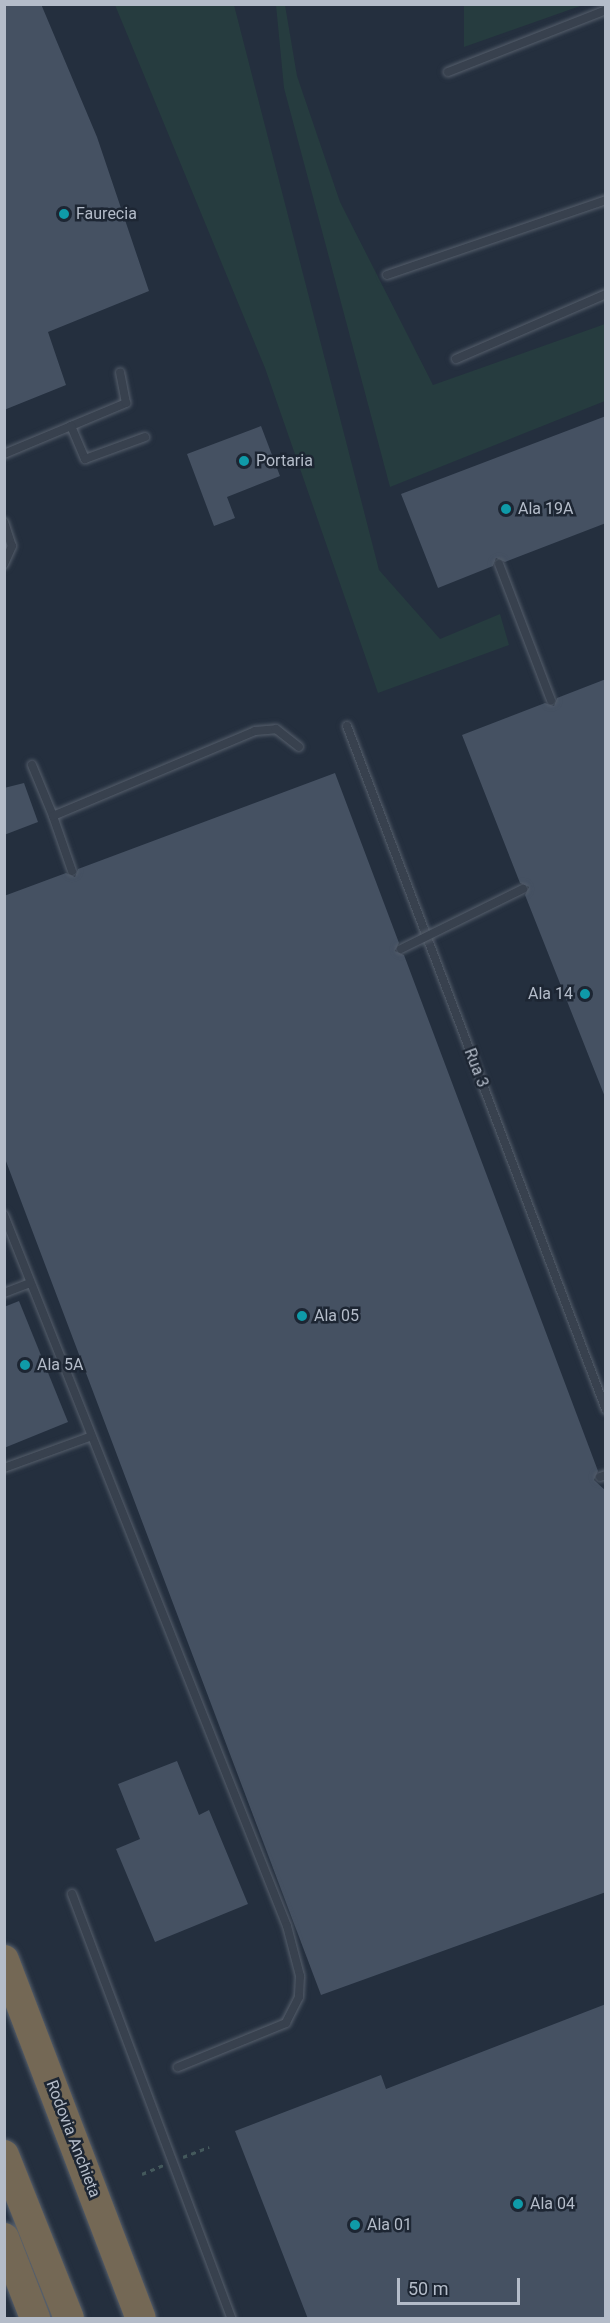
<!DOCTYPE html>
<html>
<head>
<meta charset="utf-8">
<style>
	body { margin:0 }
	#map { position:relative; width:610px; height:2323px; overflow:hidden; background:#242f3e; font-family:Roboto,sans-serif }
	div>[style] { position:absolute }
	.green>* { inset:0; background:#263c3f }
	.building>* { inset:0; background:#455162 }
	.path>* { height:3px; margin-top:-1.5px; transform-origin:0; background:repeating-linear-gradient(90deg,#44595c 0 4.5px,transparent 0 9px) }
	.roads { filter:drop-shadow(0 0 2px #565f6c) drop-shadow(0 0 2px #565f6c) }
	.lane>* { height:8px; margin:-4px; padding:0 4px; transform-origin:4px; border-radius:4px; background:#38414e }
	.highway>* { height:30px; margin:-15px; padding:0 15px; transform-origin:15px; border-radius:15px; background:#746855 }
	.bridges { filter:drop-shadow(0 0 2px #565f6c) drop-shadow(0 0 2px #565f6c) }
	.lane-bridge>* { height:8px; margin:-4px; padding:0 4px; transform-origin:4px; border-radius:4px; background:#38414e }
	.dots>* { width:16px; height:16px; translate:-50% -50%; box-sizing:border-box; border:3px solid #1d2633; border-radius:50% }
	span { translate:-50% -50%; white-space:nowrap; text-align:center; line-height:1.15; -webkit-text-stroke:5px #1d2633; paint-order:stroke }
	.poi-label { font-size:16px; color:#b4bcc9 }
	.left { translate:0 -50%; text-align:left }
	.right { translate:-100% -50%; text-align:right }
	.street-label { font-size:16px; color:#b4bcc9 }
	.frame { position:absolute; inset:0; border:6px solid #b4bcc9; pointer-events:none }
	.scale { position:absolute; left:397px; top:2278px; width:123px; height:27px; box-sizing:border-box; border:3px solid #b4bcc9; border-top:0; padding-left:8px; font-size:18px; line-height:21px; white-space:nowrap; color:#b4bcc9; -webkit-text-stroke:4px #1d2633; paint-order:stroke }
</style>
</head>
<body>
<div id="map">
	<div class="green">
		<div style="clip-path:polygon(115px 5px,234px 5px,379px 570px,440px 639px,500px 614px,509px 645px,378px 693px,265px 368px)"></div>
		<div style="clip-path:polygon(276px 5px,285px 5px,297px 76px,340px 202px,433px 385px,605px 324px,605px 401px,390px 487px,284px 88px)"></div>
		<div style="clip-path:polygon(464px 5px,464px 4px,583px 5px,464px 47px)"></div>
	</div>
	<div class="building">
		<div style="clip-path:polygon(4px 4px,41px 4px,97px 137px,149px 291px,48px 332px,66px 385px,4px 410px)"></div>
		<div style="clip-path:polygon(606px 416px,606px 523px,505px 562px,496px 558px,493px 566px,438px 588px,401px 494px)"></div>
		<div style="clip-path:polygon(261px 426px,280px 476px,227px 497px,235px 518px,214px 526px,187px 454px)"></div>
		<div style="clip-path:polygon(606px 679px,606px 1097px,605px 1097px,525px 895px,529px 887px,520px 883px,462px 735px,545px 703px,554px 706px,557px 698px)"></div>
		<div style="clip-path:polygon(335px 773px,399px 943px,395px 951px,404px 955px,598px 1471px,594px 1480px,606px 1491px,606px 1892px,321px 1995px,4px 1156px,4px 896px,66px 873px,75px 877px,78px 869px)"></div>
		<div style="clip-path:polygon(24px 783px,38px 822px,4px 835px,4px 788px)"></div>
		<div style="clip-path:polygon(19px 1301px,68px 1422px,4px 1448px,4px 1307px)"></div>
		<div style="clip-path:polygon(177px 1761px,199px 1815px,209px 1810px,248px 1904px,155px 1942px,116px 1849px,140px 1839px,118px 1784px)"></div>
		<div style="clip-path:polygon(606px 2004px,606px 2319px,308px 2319px,235px 2131px,381px 2075px,386px 2089px)"></div>
	</div>
	<div class="path">
		<div style="left:183px;top:2157px;width:28px;rotate:-21deg"></div>
		<div style="left:142px;top:2174px;width:23px;rotate:-23deg"></div>
	</div>
	<div class="roads">
		<div class="lane">
			<div style="left:448px;top:72px;width:170px;rotate:-21.4deg"></div>
			<div style="left:387px;top:275px;width:231px;rotate:-18.9deg"></div>
			<div style="left:456px;top:359px;width:163px;rotate:-23.4deg"></div>
			<div style="left:71px;top:426px;width:60px;rotate:-22.7deg"></div>
			<div style="left:126px;top:403px;width:31px;rotate:-101deg"></div>
			<div style="left:4px;top:454px;width:73px;rotate:-22.7deg"></div>
			<div style="left:71px;top:426px;width:36px;rotate:67deg"></div>
			<div style="left:85px;top:459px;width:64px;rotate:-20.1deg"></div>
			<div style="left:4px;top:522px;width:25px;rotate:72deg"></div>
			<div style="left:12px;top:546px;width:20px;rotate:114deg"></div>
			<div style="left:499px;top:564px;width:146px;rotate:69.1deg"></div>
			<div style="left:347px;top:726px;width:731px;rotate:69.26deg"></div>
			<div style="left:32px;top:765px;width:55px;rotate:67.6deg"></div>
			<div style="left:72px;top:871px;width:58px;rotate:-109.1deg"></div>
			<div style="left:53px;top:816px;width:219px;rotate:-22.8deg"></div>
			<div style="left:255px;top:731px;width:21px;rotate:-5deg"></div>
			<div style="left:276px;top:729px;width:29px;rotate:38deg"></div>
			<div style="left:4px;top:1215px;width:765px;rotate:68.3deg"></div>
			<div style="left:287px;top:1926px;width:52px;rotate:75.4deg"></div>
			<div style="left:300px;top:1976px;width:21px;rotate:93deg"></div>
			<div style="left:299px;top:1997px;width:29px;rotate:117deg"></div>
			<div style="left:286px;top:2023px;width:117px;rotate:157.8deg"></div>
			<div style="left:4px;top:1293px;width:28px;rotate:-21deg"></div>
			<div style="left:4px;top:1468px;width:90px;rotate:-20deg"></div>
			<div style="left:600px;top:1477px;width:6px;rotate:-18deg"></div>
			<div style="left:72px;top:1894px;width:453px;rotate:69.4deg"></div>
		</div>
		<div class="highway">
			<div style="left:4px;top:1960px;width:383px;rotate:69.1deg"></div>
			<div style="left:4px;top:2155px;width:175px;rotate:68.3deg"></div>
			<div style="left:4px;top:2238px;width:86px;rotate:68.8deg"></div>
		</div>
	</div>
	<div class="bridges">
		<div class="lane-bridge">
			<div style="left:401px;top:949px;width:136px;rotate:-26.2deg"></div>
		</div>
	</div>
	<div class="dots">
		<div style="left:64px;top:214px;background:#0f9aa8"></div>
		<div style="left:244px;top:461px;background:#0f9aa8"></div>
		<div style="left:506px;top:509px;background:#0f9aa8"></div>
		<div style="left:585px;top:994px;background:#0f9aa8"></div>
		<div style="left:302px;top:1316px;background:#0f9aa8"></div>
		<div style="left:25px;top:1365px;background:#0f9aa8"></div>
		<div style="left:518px;top:2204px;background:#0f9aa8"></div>
		<div style="left:355px;top:2225px;background:#0f9aa8"></div>
	</div>
	<div class="poi-label">
		<span class="left" style="left:76px;top:214px">Faurecia</span>
		<span class="left" style="left:256px;top:461px">Portaria</span>
		<span class="left" style="left:518px;top:509px">Ala 19A</span>
		<span class="right" style="left:573px;top:994px">Ala 14</span>
		<span class="left" style="left:314px;top:1316px">Ala 05</span>
		<span class="left" style="left:37px;top:1365px">Ala 5A</span>
		<span class="left" style="left:530px;top:2204px">Ala 04</span>
		<span class="left" style="left:367px;top:2225px">Ala 01</span>
	</div>
	<div class="street-label">
		<span style="left:476px;top:1068px;rotate:69deg">Rua 3</span>
		<span style="left:73px;top:2139px;rotate:69deg">Rodovia Anchieta</span>
	</div>
	<div class="frame"></div>
	<div class="scale">50 m</div>
</div>
</body>
</html>
